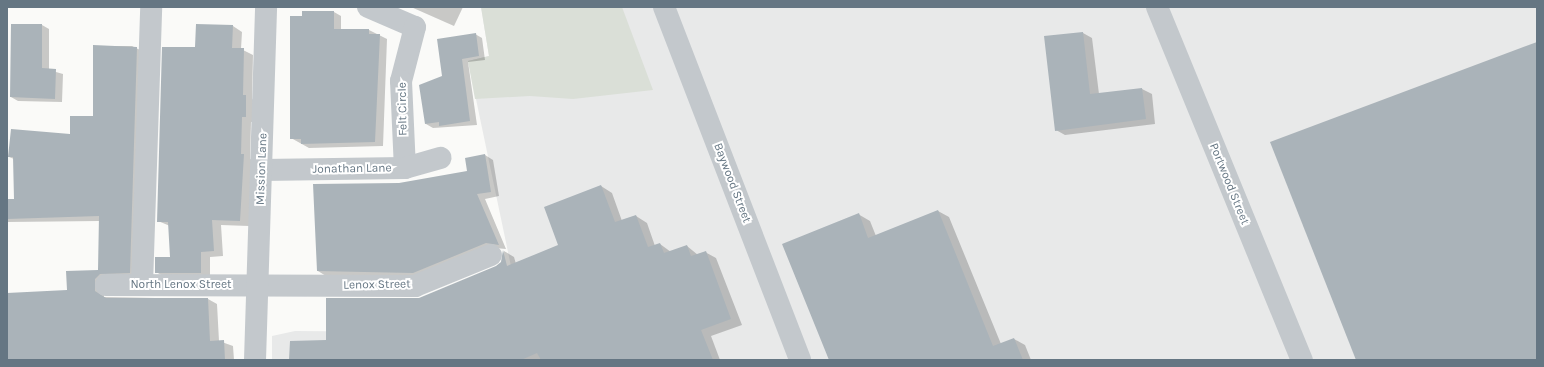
<!DOCTYPE html>
<html>
<head>
<meta charset="utf-8">
<style>
	body { margin:0 }
	#map { position:relative; width:1544px; height:367px; overflow:hidden; background:#fafaf8; font-family:Karla,sans-serif }
	div>[style] { position:absolute }
	.built>* { inset:0; background:#e8e9e9 }
	.green>* { inset:0; background:#dadfd7 }
	.shadow>* { inset:0; background:#0003 }
	.building>* { inset:0; background:#aab3b9 }
	.street>* { height:22px; margin:-11px; padding:0 11px; transform-origin:11px; border-radius:11px; background:#c3c8cc }
	span { translate:-50% -50%; white-space:nowrap; text-align:center; line-height:1.15; -webkit-text-stroke:4px #fff; paint-order:stroke }
	.street-label { font-size:12px; color:#657683 }
	.frame { position:absolute; inset:0; border:8px solid #657683; pointer-events:none }
</style>
</head>
<body>
<div id="map">
	<div class="built">
		<div style="clip-path:polygon(481px 7px,1537px 7px,1537px 360px,272px 360px,272px 336px,295px 331px,428px 332px,517px 295px,468px 61px,489px 56px)"></div>
	</div>
	<div class="green">
		<div style="clip-path:polygon(481px 7px,622px 7px,653px 90px,573px 99px,530px 96px,475px 99px,468px 61px,489px 56px)"></div>
	</div>
	<div class="shadow">
		<div style="clip-path:polygon(411px 7px,463px 7px,454px 26px)"></div>
		<div style="clip-path:polygon(334px 12px,341px 16px,341px 30px,369px 30px,387px 39px,383px 146px,309px 148px,291px 138px,303px 17px)"></div>
		<div style="clip-path:polygon(12px 25px,42px 25px,49px 29px,49px 70px,63px 74px,62px 102px,18px 101px,11px 97px)"></div>
		<div style="clip-path:polygon(233px 26px,242px 32px,241px 49px,253px 55px,252px 99px,255px 101px,255px 122px,251px 122px,250px 159px,253px 160px,249px 226px,221px 225px,223px 256px,210px 257px,210px 278px,165px 277px,156px 272px,171px 258px,170px 226px,158px 221px,196px 48px)"></div>
		<div style="clip-path:polygon(1083px 33px,1092px 38px,1099px 94px,1142px 89px,1152px 94px,1155px 124px,1065px 135px,1056px 130px)"></div>
		<div style="clip-path:polygon(475px 34px,482px 38px,485px 60px,468px 62px,477px 125px,433px 128px,426px 124px,443px 76px)"></div>
		<div style="clip-path:polygon(94px 46px,132px 46px,146px 53px,139px 277px,104px 284px,104px 297px,208px 299px,217px 304px,219px 341px,233px 346px,234px 360px,8px 360px,7px 294px,68px 291px,99px 271px,100px 221px,7px 222px,7px 200px,15px 200px,14px 159px,9px 157px,71px 135px,94px 117px)"></div>
		<div style="clip-path:polygon(485px 155px,493px 160px,499px 196px,485px 199px,506px 249px,495px 248px,421px 278px,326px 276px,318px 271px,399px 184px,468px 172px)"></div>
		<div style="clip-path:polygon(601px 186px,612px 193px,622px 221px,636px 216px,647px 223px,655px 246px,660px 244px,671px 252px,687px 246px,698px 255px,705px 252px,716px 258px,742px 325px,711px 336px,720px 360px,290px 360px,420px 299px,497px 267px,502px 263px,504px 251px,514px 257px,516px 264px,560px 246px)"></div>
		<div style="clip-path:polygon(938px 211px,949px 217px,1001px 344px,1014px 339px,1025px 345px,1031px 360px,831px 360px,858px 214px,870px 221px,876px 236px)"></div>
	</div>
	<div class="building">
		<div style="clip-path:polygon(302px 11px,334px 11px,334px 29px,369px 29px,369px 34px,380px 34px,375px 142px,301px 144px,301px 139px,290px 139px,290px 16px,302px 16px)"></div>
		<div style="clip-path:polygon(11px 24px,42px 24px,42px 68px,56px 69px,55px 99px,10px 97px)"></div>
		<div style="clip-path:polygon(196px 24px,233px 25px,232px 48px,244px 48px,243px 95px,246px 95px,246px 117px,242px 117px,241px 154px,244px 154px,240px 221px,212px 220px,214px 251px,201px 252px,201px 273px,155px 273px,155px 257px,170px 257px,168px 222px,157px 222px,162px 47px,195px 47px)"></div>
		<div style="clip-path:polygon(1083px 32px,1090px 94px,1142px 88px,1146px 119px,1055px 131px,1044px 36px)"></div>
		<div style="clip-path:polygon(476px 33px,479px 56px,462px 59px,470px 121px,439px 126px,439px 122px,425px 124px,419px 85px,442px 76px,437px 39px)"></div>
		<div style="clip-path:polygon(1537px 42px,1537px 360px,1356px 360px,1270px 142px)"></div>
		<div style="clip-path:polygon(93px 45px,137px 47px,130px 273px,100px 274px,95px 279px,95px 291px,106px 298px,208px 298px,210px 341px,224px 340px,225px 360px,7px 359px,7px 293px,67px 290px,66px 271px,98px 270px,99px 216px,7px 219px,7px 199px,14px 199px,13px 157px,8px 157px,11px 129px,70px 134px,70px 116px,93px 116px)"></div>
		<div style="clip-path:polygon(485px 154px,491px 192px,477px 194px,499px 245px,486px 243px,413px 273px,317px 271px,313px 184px,399px 183px,467px 171px,465px 158px)"></div>
		<div style="clip-path:polygon(601px 185px,615px 222px,636px 215px,648px 247px,660px 243px,664px 253px,687px 245px,691px 256px,706px 251px,731px 319px,701px 330px,713px 360px,541px 360px,537px 353px,521px 360px,289px 360px,290px 341px,326px 340px,326px 298px,419px 298px,496px 266px,501px 262px,503px 250px,507px 266px,558px 245px,544px 207px)"></div>
		<div style="clip-path:polygon(938px 210px,993px 346px,1014px 338px,1023px 360px,829px 360px,782px 244px,859px 213px,868px 238px)"></div>
	</div>
	<div class="street">
		<div style="left:368px;top:7px;width:51px;rotate:23.1deg"></div>
		<div style="left:415px;top:27px;width:56px;rotate:104.5deg"></div>
		<div style="left:401px;top:81px;width:87px;rotate:87.4deg"></div>
		<div style="left:664px;top:7px;width:378px;rotate:68.9deg"></div>
		<div style="left:1157px;top:7px;width:382px;rotate:67.7deg"></div>
		<div style="left:262px;top:170px;width:143px;rotate:-0.8deg"></div>
		<div style="left:405px;top:168px;width:37px;rotate:-16deg"></div>
		<div style="left:106px;top:285px;width:309px;rotate:0.2deg"></div>
		<div style="left:415px;top:286px;width:82px;rotate:-22.2deg"></div>
		<div style="left:142px;top:285px;width:278px;rotate:-88.1deg"></div>
		<div style="left:255px;top:360px;width:353px;rotate:-88.2deg"></div>
	</div>
	<div class="street-label">
		<span style="left:403px;top:109px;rotate:-91deg">Felt Circle</span>
		<span style="left:262px;top:169px;rotate:-88deg">Mission Lane</span>
		<span style="left:352px;top:169px;rotate:-1deg">Jonathan Lane</span>
		<span style="left:732px;top:183px;rotate:69deg">Baywood Street</span>
		<span style="left:1229px;top:184px;rotate:68deg">Portwood Street</span>
		<span style="left:181px;top:285px">North Lenox Street</span>
		<span style="left:377px;top:285px;rotate:-1deg">Lenox Street</span>
	</div>
	<div class="frame"></div>
</div>
</body>
</html>
